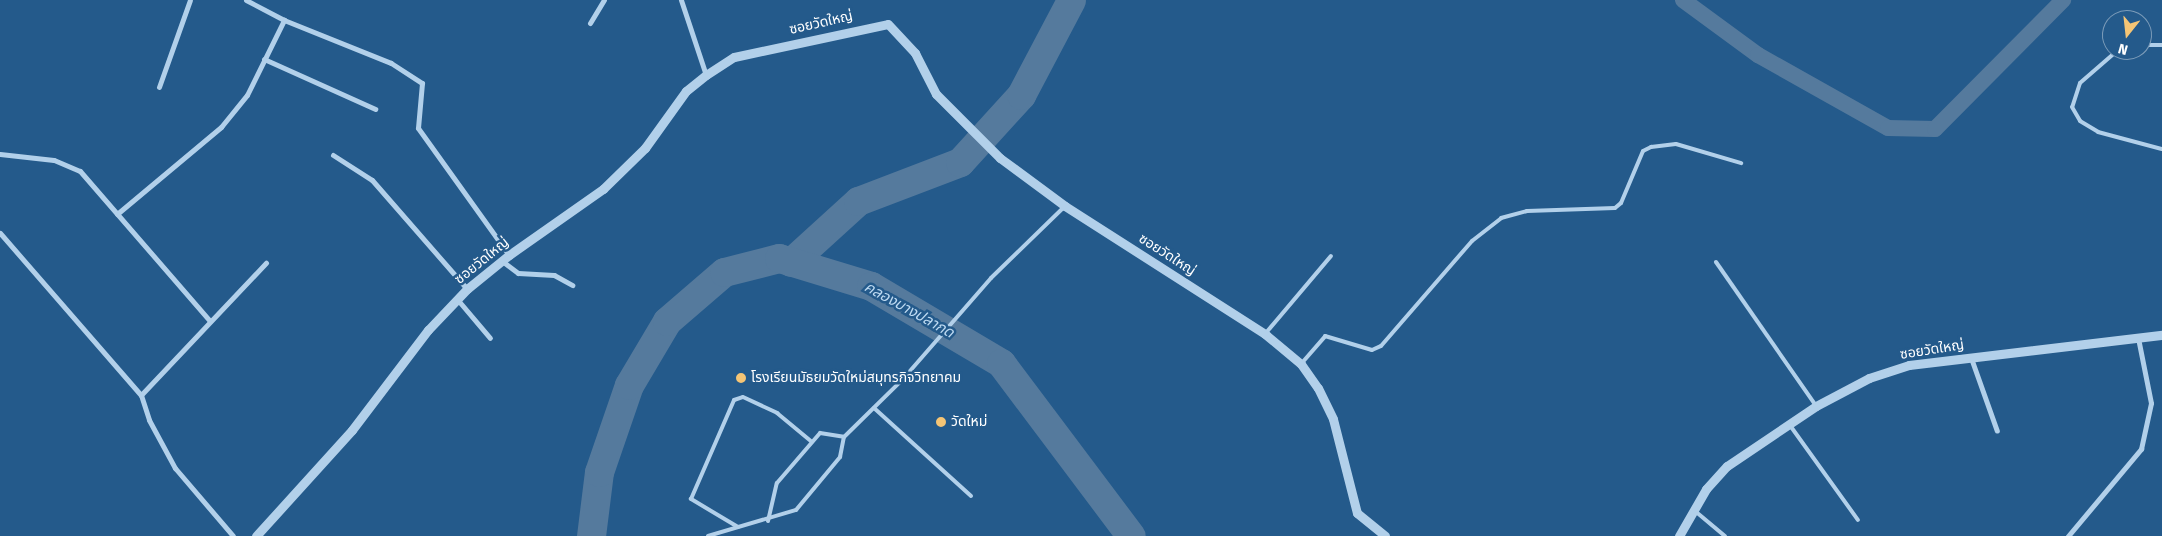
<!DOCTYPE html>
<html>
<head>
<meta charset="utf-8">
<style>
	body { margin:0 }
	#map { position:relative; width:2162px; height:536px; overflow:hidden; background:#245a8b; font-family:"Fira Sans","Noto Sans Thai",sans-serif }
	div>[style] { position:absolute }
	.canal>* { height:16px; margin:-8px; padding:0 8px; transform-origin:8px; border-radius:8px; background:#557a9d }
	.river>* { height:29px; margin:-14.5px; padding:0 14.5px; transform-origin:14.5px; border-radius:14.5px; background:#557a9d }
	.service>* { height:4px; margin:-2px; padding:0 2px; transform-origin:2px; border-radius:2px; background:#b2d0ea }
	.minor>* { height:5px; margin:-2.5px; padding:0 2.5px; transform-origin:2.5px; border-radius:2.5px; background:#b2d0ea }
	.tertiary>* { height:9px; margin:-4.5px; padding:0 4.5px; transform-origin:4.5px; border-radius:4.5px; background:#b2d0ea }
	.dots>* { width:14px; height:14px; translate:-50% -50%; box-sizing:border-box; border:2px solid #245a8b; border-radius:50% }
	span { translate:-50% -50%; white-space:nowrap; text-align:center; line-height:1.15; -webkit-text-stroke:5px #245a8b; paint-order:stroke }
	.street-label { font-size:14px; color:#fff }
	.poi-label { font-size:14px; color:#fff }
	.left { translate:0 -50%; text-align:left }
	.water-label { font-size:15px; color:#bedaf2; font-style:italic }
	.north { position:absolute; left:2102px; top:10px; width:50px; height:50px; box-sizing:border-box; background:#245a8b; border:1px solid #7c9cb9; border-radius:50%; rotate:196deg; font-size:14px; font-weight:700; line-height:20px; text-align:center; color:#fff }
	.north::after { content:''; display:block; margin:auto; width:18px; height:22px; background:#f5c575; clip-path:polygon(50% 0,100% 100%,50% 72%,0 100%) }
</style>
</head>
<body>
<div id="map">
	<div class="canal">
		<div style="left:1683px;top:0;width:93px;rotate:36.3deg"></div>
		<div style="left:1758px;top:55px;width:149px;rotate:29.3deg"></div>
		<div style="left:1888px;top:128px;width:47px;rotate:1.2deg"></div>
		<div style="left:1935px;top:129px;width:182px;rotate:-45.2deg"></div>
	</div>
	<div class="river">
		<div style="left:791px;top:262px;width:91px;rotate:-42.3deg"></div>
		<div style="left:858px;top:201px;width:109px;rotate:-20.9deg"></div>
		<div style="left:960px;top:162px;width:91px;rotate:-47.7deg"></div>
		<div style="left:1021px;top:95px;width:107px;rotate:-62.2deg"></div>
		<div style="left:591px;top:536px;width:64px;rotate:-82.9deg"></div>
		<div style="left:599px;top:472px;width:92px;rotate:-71deg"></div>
		<div style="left:629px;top:385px;width:74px;rotate:-59.3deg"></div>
		<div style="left:667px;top:321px;width:75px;rotate:-40.7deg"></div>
		<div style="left:724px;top:272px;width:57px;rotate:-14.3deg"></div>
		<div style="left:779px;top:258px;width:96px;rotate:16.9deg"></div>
		<div style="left:871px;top:286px;width:151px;rotate:30.6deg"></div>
		<div style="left:1001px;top:363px;width:216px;rotate:53.1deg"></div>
	</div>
	<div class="service">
		<div style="left:2142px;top:45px;width:20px"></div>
		<div style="left:2118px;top:50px;width:50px;rotate:139deg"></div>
		<div style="left:2080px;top:83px;width:25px;rotate:108deg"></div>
		<div style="left:2072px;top:107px;width:16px;rotate:60deg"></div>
		<div style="left:2080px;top:121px;width:21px;rotate:31deg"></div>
		<div style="left:2098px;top:132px;width:66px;rotate:14.9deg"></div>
		<div style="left:1716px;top:262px;width:175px;rotate:55.2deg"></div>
		<div style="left:1265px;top:334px;width:102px;rotate:-49.8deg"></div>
		<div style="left:1301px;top:364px;width:37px;rotate:-49deg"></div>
		<div style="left:1325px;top:336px;width:49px;rotate:16.6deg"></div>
		<div style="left:1372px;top:350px;width:10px;rotate:-24deg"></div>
		<div style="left:1381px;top:346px;width:139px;rotate:-49.1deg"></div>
		<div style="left:1472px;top:241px;width:37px;rotate:-38deg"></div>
		<div style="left:1501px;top:218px;width:27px;rotate:-15deg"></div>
		<div style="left:1527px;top:211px;width:88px;rotate:-2deg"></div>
		<div style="left:1615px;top:208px;width:8px;rotate:-40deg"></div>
		<div style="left:1621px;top:203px;width:56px;rotate:-67.1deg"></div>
		<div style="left:1643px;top:151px;width:9px;rotate:-27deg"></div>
		<div style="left:1651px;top:147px;width:25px;rotate:-7deg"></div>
		<div style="left:1676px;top:144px;width:68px;rotate:16.3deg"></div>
		<div style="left:874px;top:408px;width:131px;rotate:42.2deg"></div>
		<div style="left:1789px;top:424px;width:118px;rotate:54.3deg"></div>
		<div style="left:1695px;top:511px;width:39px;rotate:40deg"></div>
		<div style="left:768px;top:521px;width:39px;rotate:-77deg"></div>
		<div style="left:777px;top:483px;width:66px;rotate:-49.3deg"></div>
		<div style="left:820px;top:433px;width:24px;rotate:9deg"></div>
		<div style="left:738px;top:527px;width:55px;rotate:-149.2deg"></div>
		<div style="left:691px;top:499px;width:108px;rotate:-66.5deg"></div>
		<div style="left:734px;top:400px;width:9px;rotate:-18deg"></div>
		<div style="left:743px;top:397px;width:38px;rotate:25deg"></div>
		<div style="left:777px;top:413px;width:45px;rotate:39.6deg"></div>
		<div style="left:708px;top:536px;width:92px;rotate:-16.5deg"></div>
		<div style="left:796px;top:510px;width:69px;rotate:-50.3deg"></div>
		<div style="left:840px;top:457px;width:20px;rotate:-79deg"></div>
		<div style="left:844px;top:437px;width:83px;rotate:-44.5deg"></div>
		<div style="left:903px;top:379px;width:134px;rotate:-48.9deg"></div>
		<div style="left:991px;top:278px;width:103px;rotate:-44.2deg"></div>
	</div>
	<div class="minor">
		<div style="left:246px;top:0;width:43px;rotate:27.8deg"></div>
		<div style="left:284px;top:20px;width:115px;rotate:21.9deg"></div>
		<div style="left:391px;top:63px;width:37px;rotate:33deg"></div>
		<div style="left:422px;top:83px;width:45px;rotate:95.1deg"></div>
		<div style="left:418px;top:128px;width:156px;rotate:54.4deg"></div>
		<div style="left:681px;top:0;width:79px;rotate:71.6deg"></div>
		<div style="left:590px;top:23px;width:27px;rotate:-59deg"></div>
		<div style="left:264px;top:59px;width:122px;rotate:24.2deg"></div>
		<div style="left:159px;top:87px;width:92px;rotate:-70.4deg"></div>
		<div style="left:0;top:154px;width:54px;rotate:6.3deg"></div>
		<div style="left:54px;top:160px;width:28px;rotate:23deg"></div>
		<div style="left:80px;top:171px;width:198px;rotate:49.1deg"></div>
		<div style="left:333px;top:155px;width:46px;rotate:32.7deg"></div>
		<div style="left:372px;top:180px;width:145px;rotate:48.9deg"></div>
		<div style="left:117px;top:214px;width:136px;rotate:-39.9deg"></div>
		<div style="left:221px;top:127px;width:41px;rotate:-50.9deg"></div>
		<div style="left:247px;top:95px;width:84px;rotate:-63.7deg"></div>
		<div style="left:0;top:233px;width:215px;rotate:49deg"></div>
		<div style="left:141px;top:395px;width:26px;rotate:72deg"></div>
		<div style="left:149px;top:420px;width:55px;rotate:61.6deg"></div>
		<div style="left:175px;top:468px;width:89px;rotate:49.5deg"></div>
		<div style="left:502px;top:261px;width:20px;rotate:37deg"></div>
		<div style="left:518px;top:273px;width:36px;rotate:3deg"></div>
		<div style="left:554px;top:275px;width:21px;rotate:29deg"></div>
		<div style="left:457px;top:299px;width:51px;rotate:49.8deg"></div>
		<div style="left:1971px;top:358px;width:77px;rotate:70.4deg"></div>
		<div style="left:141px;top:395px;width:182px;rotate:-46.6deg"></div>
		<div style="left:2068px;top:536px;width:114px;rotate:-50deg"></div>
		<div style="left:2141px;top:449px;width:47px;rotate:-77.7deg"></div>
		<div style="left:2151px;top:403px;width:66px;rotate:-101.3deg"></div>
	</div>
	<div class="tertiary">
		<div style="left:256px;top:536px;width:143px;rotate:-47.8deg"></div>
		<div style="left:352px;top:430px;width:126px;rotate:-52.8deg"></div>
		<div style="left:428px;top:330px;width:57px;rotate:-46.4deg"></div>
		<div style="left:467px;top:289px;width:54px;rotate:-39deg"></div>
		<div style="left:509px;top:255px;width:115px;rotate:-35.1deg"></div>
		<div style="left:603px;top:189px;width:59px;rotate:-44.3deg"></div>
		<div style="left:645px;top:148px;width:70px;rotate:-54.3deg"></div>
		<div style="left:686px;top:91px;width:26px;rotate:-39deg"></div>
		<div style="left:706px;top:75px;width:33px;rotate:-33deg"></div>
		<div style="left:734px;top:57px;width:157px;rotate:-12.1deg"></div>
		<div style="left:888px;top:24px;width:40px;rotate:47deg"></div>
		<div style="left:915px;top:53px;width:46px;rotate:62.9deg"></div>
		<div style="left:936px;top:94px;width:91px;rotate:45deg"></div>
		<div style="left:1000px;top:158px;width:81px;rotate:36.4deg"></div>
		<div style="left:1065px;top:206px;width:237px;rotate:32.6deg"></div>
		<div style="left:1265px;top:334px;width:47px;rotate:39.8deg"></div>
		<div style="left:1301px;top:364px;width:29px;rotate:55deg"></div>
		<div style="left:1318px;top:388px;width:34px;rotate:64deg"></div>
		<div style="left:1333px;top:419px;width:97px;rotate:75.7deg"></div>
		<div style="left:1357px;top:513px;width:36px;rotate:39deg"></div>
		<div style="left:1679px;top:536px;width:54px;rotate:-60.1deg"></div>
		<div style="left:1706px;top:489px;width:31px;rotate:-48deg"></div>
		<div style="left:1727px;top:466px;width:107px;rotate:-34deg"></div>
		<div style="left:1816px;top:406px;width:60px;rotate:-27.8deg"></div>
		<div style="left:1869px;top:378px;width:42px;rotate:-18deg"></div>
		<div style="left:1909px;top:365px;width:255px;rotate:-6.8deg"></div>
	</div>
	<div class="dots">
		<div style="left:741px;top:378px;background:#f5c575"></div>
		<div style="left:941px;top:422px;background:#f5c575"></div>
	</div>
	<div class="street-label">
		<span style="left:821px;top:23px;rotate:-13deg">ซอยวัดใหญ่</span>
		<span style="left:1167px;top:255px;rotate:33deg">ซอยวัดใหญ่</span>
		<span style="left:482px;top:261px;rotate:-39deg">ซอยวัดใหญ่</span>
		<span style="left:1932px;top:350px;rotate:-9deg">ซอยวัดใหญ่</span>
	</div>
	<div class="poi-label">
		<span class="left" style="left:751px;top:378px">โรงเรียนมัธยมวัดใหม่สมุทรกิจวิทยาคม</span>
		<span class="left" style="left:951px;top:422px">วัดใหม่</span>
	</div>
	<div class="water-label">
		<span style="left:909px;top:310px;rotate:29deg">คลองบางปลากด</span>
	</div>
	<div class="north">N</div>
</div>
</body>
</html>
